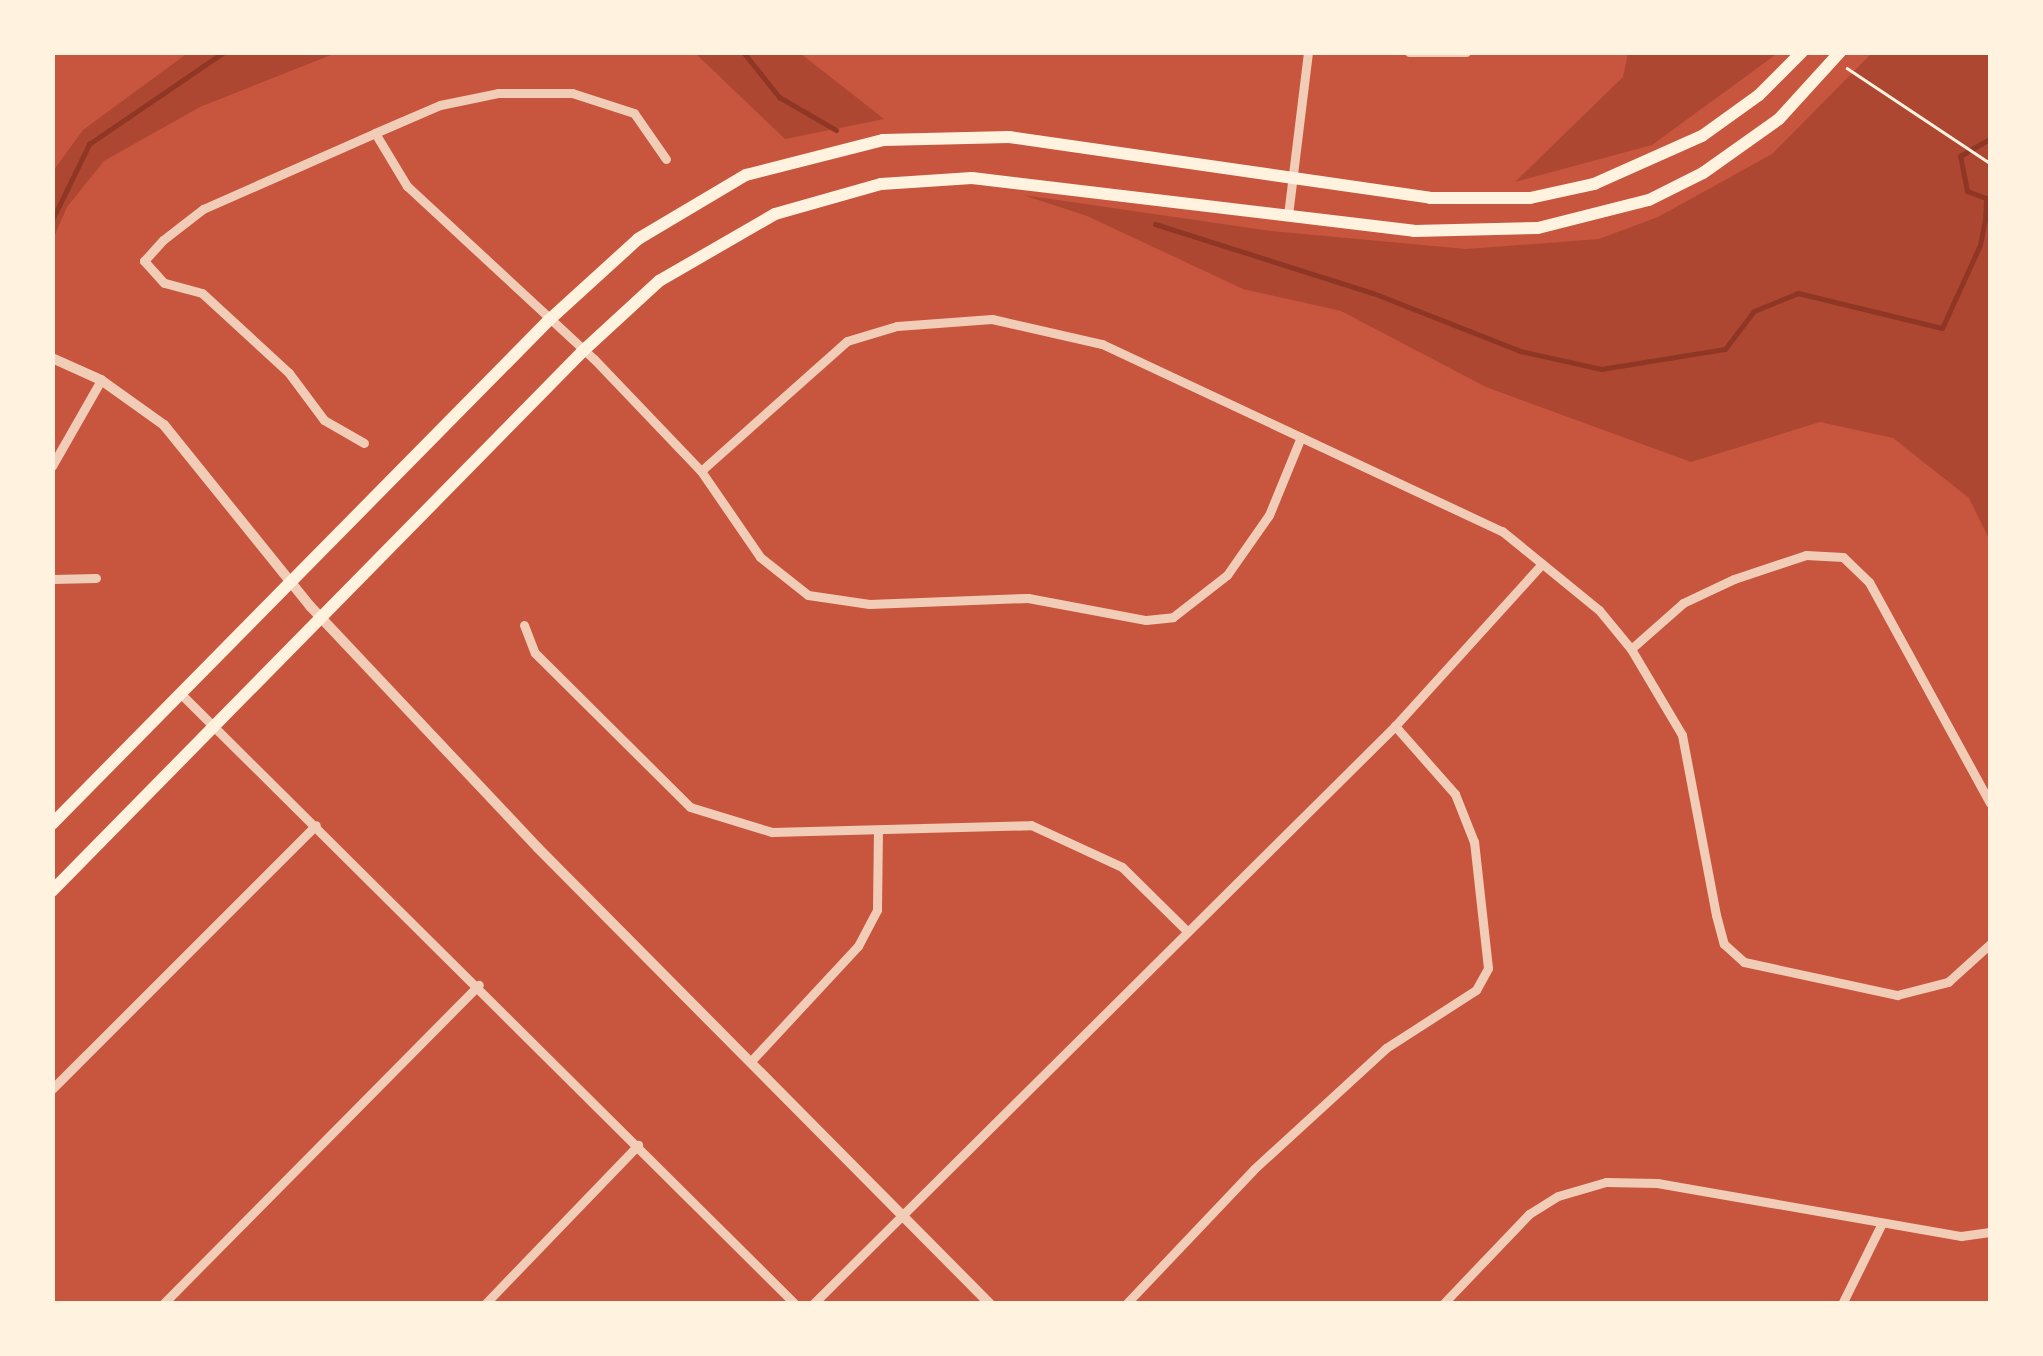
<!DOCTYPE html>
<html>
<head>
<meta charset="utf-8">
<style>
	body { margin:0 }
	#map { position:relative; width:2043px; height:1356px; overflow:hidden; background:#c8553d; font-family:"PT Sans",sans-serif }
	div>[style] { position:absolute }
	.green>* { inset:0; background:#ae4732 }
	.stream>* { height:5px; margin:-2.5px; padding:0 2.5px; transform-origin:2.5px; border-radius:2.5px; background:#8f3625 }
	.path>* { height:2.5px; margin:-1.25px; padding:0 1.25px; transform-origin:1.25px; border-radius:1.25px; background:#fff3e0 }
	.minor>* { height:9px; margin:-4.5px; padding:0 4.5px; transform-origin:4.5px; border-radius:4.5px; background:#f1ccb7 }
	.tertiary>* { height:10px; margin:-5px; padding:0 5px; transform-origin:5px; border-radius:5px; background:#f1ccb7 }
	.secondary>* { height:12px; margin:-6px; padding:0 6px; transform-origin:6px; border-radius:6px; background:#fff3e0 }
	span { translate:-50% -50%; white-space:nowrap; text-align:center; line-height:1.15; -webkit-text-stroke:8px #fff3e0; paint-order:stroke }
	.frame { position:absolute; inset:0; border:55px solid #fff3e0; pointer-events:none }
</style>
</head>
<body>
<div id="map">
	<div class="green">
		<div style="clip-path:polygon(189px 52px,336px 53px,200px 107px,104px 161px,67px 207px,53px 239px,53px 171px,83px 130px)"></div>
		<div style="clip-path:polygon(695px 53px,800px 53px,884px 119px,785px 139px)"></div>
		<div style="clip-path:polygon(1628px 53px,1778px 53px,1652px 145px,1515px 182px,1623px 77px)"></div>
		<div style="clip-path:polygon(1872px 53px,1990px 53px,1990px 541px,1969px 498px,1893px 438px,1820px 422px,1691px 462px,1486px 387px,1341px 311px,1243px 289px,1087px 216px,1023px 195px,1271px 231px,1466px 249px,1599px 239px,1658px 217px,1772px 154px)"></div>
	</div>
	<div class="stream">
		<div style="left:743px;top:52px;width:58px;rotate:51.3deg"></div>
		<div style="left:779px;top:97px;width:66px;rotate:30.1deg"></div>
		<div style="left:52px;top:220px;width:85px;rotate:-64deg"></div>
		<div style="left:89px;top:144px;width:163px;rotate:-34.3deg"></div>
		<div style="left:1155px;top:224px;width:229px;rotate:17.6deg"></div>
		<div style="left:1373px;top:293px;width:158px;rotate:21.5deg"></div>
		<div style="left:1520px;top:351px;width:83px;rotate:12.5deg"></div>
		<div style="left:1601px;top:369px;width:126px;rotate:-9.2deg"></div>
		<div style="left:1725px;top:349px;width:48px;rotate:-52.7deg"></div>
		<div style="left:1754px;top:311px;width:48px;rotate:-22.2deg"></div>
		<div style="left:1798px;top:293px;width:148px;rotate:13.7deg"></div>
		<div style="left:1942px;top:328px;width:91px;rotate:-65.4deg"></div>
		<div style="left:1980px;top:245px;width:25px;rotate:-79deg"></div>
		<div style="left:1985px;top:220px;width:22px;rotate:-87deg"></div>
		<div style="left:1986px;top:198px;width:20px;rotate:-160deg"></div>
		<div style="left:1967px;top:191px;width:36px;rotate:-101deg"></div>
		<div style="left:1960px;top:156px;width:34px;rotate:-30deg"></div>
	</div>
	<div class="path">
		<div style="left:1847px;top:68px;width:172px;rotate:33.6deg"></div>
	</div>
	<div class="minor">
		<div style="left:1409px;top:52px;width:57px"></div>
		<div style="left:375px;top:133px;width:62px;rotate:58.9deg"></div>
		<div style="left:407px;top:186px;width:255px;rotate:42.8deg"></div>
		<div style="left:594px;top:359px;width:155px;rotate:46.3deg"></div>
		<div style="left:701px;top:471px;width:104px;rotate:55.5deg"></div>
		<div style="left:760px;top:557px;width:61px;rotate:38.4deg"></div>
		<div style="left:808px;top:595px;width:62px;rotate:8.4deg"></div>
		<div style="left:869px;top:604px;width:159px;rotate:-2.2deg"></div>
		<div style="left:1028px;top:598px;width:120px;rotate:10.6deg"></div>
		<div style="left:1146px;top:620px;width:27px;rotate:-6deg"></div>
		<div style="left:1173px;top:617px;width:68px;rotate:-37.9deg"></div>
		<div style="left:1227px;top:575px;width:73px;rotate:-55deg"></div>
		<div style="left:1269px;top:515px;width:84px;rotate:-67.7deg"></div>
		<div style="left:1288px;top:215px;width:164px;rotate:-83deg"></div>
		<div style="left:364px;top:443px;width:46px;rotate:-150.1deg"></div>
		<div style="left:324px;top:420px;width:59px;rotate:-126.7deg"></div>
		<div style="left:289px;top:373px;width:118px;rotate:-137.4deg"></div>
		<div style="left:202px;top:293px;width:39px;rotate:-165deg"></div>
		<div style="left:164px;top:283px;width:30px;rotate:-132deg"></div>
		<div style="left:144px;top:261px;width:28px;rotate:-48deg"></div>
		<div style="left:163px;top:240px;width:51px;rotate:-37.8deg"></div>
		<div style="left:203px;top:209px;width:188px;rotate:-23.8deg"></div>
		<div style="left:375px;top:133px;width:71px;rotate:-23.3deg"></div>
		<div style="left:440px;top:105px;width:59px;rotate:-11.7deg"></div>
		<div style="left:498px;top:93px;width:74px"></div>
		<div style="left:572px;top:93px;width:65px;rotate:17.9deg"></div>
		<div style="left:634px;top:113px;width:56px;rotate:55.2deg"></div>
		<div style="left:52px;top:466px;width:99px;rotate:-60.3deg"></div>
		<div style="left:701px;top:471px;width:195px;rotate:-41.7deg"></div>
		<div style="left:847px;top:341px;width:52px;rotate:-16.7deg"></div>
		<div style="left:897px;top:326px;width:95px;rotate:-4.2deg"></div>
		<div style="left:992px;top:319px;width:113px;rotate:12.8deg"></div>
		<div style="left:1102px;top:344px;width:442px;rotate:25.1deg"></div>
		<div style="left:1502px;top:531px;width:125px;rotate:39.2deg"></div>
		<div style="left:1599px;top:610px;width:50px;rotate:50.6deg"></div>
		<div style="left:1631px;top:649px;width:100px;rotate:59.3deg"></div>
		<div style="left:1682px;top:735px;width:183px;rotate:79.3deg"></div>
		<div style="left:1716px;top:915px;width:30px;rotate:75deg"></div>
		<div style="left:1724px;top:944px;width:27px;rotate:42deg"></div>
		<div style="left:1744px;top:962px;width:157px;rotate:12.2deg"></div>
		<div style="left:1897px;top:995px;width:53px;rotate:-14.3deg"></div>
		<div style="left:1948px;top:982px;width:57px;rotate:-42.1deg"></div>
		<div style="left:52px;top:579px;width:44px;rotate:-1.3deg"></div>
		<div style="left:524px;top:625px;width:30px;rotate:69deg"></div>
		<div style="left:535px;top:653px;width:218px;rotate:44.8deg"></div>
		<div style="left:690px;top:807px;width:86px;rotate:17deg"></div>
		<div style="left:772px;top:832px;width:259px;rotate:-1.5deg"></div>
		<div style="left:1031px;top:825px;width:100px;rotate:24.8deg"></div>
		<div style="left:1122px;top:867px;width:91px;rotate:44.6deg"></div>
		<div style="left:1631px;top:649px;width:69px;rotate:-41.5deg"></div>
		<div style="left:1683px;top:603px;width:56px;rotate:-25.2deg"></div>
		<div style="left:1734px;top:579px;width:76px;rotate:-18.4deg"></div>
		<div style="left:1806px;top:555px;width:37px;rotate:3deg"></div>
		<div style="left:1843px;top:557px;width:36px;rotate:44deg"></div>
		<div style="left:1869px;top:582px;width:252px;rotate:61.3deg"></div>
		<div style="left:181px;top:694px;width:866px;rotate:44.81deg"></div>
		<div style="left:752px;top:1060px;width:156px;rotate:-47.1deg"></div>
		<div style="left:858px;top:946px;width:41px;rotate:-62.2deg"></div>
		<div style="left:877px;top:910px;width:80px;rotate:-89.3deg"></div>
		<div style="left:52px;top:1089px;width:373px;rotate:-45deg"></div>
		<div style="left:163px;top:1304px;width:449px;rotate:-45.3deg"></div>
		<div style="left:485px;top:1304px;width:221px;rotate:-46.1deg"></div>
		<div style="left:813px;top:1304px;width:820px;rotate:-44.8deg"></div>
		<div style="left:1395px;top:726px;width:219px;rotate:-47.8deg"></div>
		<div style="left:1126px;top:1304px;width:186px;rotate:-46.5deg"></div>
		<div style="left:1254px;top:1169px;width:179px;rotate:-42.5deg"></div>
		<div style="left:1386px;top:1048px;width:107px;rotate:-32.8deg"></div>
		<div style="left:1476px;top:990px;width:25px;rotate:-61deg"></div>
		<div style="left:1488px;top:968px;width:127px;rotate:-96.3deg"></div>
		<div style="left:1474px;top:842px;width:52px;rotate:-111.6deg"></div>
		<div style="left:1455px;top:794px;width:91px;rotate:-131.4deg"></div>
		<div style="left:1443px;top:1304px;width:124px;rotate:-46.3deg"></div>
		<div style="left:1529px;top:1214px;width:34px;rotate:-32deg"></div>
		<div style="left:1558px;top:1196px;width:50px;rotate:-16.3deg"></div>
		<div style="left:1606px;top:1182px;width:51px;rotate:1.1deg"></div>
		<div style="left:1657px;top:1183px;width:309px;rotate:9.9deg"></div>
		<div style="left:1961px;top:1236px;width:29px;rotate:-8deg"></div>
		<div style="left:1842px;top:1304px;width:88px;rotate:-63.7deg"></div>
	</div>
	<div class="tertiary">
		<div style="left:52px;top:358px;width:54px;rotate:24.2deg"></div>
		<div style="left:101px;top:380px;width:77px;rotate:35.5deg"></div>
		<div style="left:164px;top:425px;width:233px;rotate:51.1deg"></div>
		<div style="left:310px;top:606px;width:332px;rotate:46.7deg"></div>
		<div style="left:538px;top:848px;width:642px;rotate:45.25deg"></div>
	</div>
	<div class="secondary">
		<div style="left:52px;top:824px;width:706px;rotate:-45.4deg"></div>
		<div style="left:548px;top:321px;width:122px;rotate:-42.3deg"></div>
		<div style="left:638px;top:239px;width:126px;rotate:-30.7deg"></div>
		<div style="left:746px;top:175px;width:141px;rotate:-14.3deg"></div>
		<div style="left:883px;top:140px;width:126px;rotate:-1.4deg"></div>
		<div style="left:1009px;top:137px;width:425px;rotate:8.2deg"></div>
		<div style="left:1430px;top:198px;width:100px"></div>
		<div style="left:1530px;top:198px;width:66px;rotate:-12.3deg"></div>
		<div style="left:1594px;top:184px;width:118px;rotate:-24deg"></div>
		<div style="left:1702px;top:136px;width:70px;rotate:-35.7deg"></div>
		<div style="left:1759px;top:95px;width:61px;rotate:-45deg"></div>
		<div style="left:52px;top:891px;width:759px;rotate:-45.48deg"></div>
		<div style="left:584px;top:350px;width:102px;rotate:-42.6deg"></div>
		<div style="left:659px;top:281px;width:134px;rotate:-30deg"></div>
		<div style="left:775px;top:214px;width:110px;rotate:-15.8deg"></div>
		<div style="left:881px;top:184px;width:91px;rotate:-3.8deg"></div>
		<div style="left:972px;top:178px;width:445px;rotate:6.8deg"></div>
		<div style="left:1414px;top:231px;width:124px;rotate:-1.4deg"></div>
		<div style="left:1538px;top:228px;width:114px;rotate:-14.2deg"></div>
		<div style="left:1649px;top:200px;width:60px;rotate:-26.6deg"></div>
		<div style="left:1703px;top:173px;width:93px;rotate:-35.4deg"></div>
		<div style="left:1779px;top:119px;width:91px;rotate:-47.7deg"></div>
	</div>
	<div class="frame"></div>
</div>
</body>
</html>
